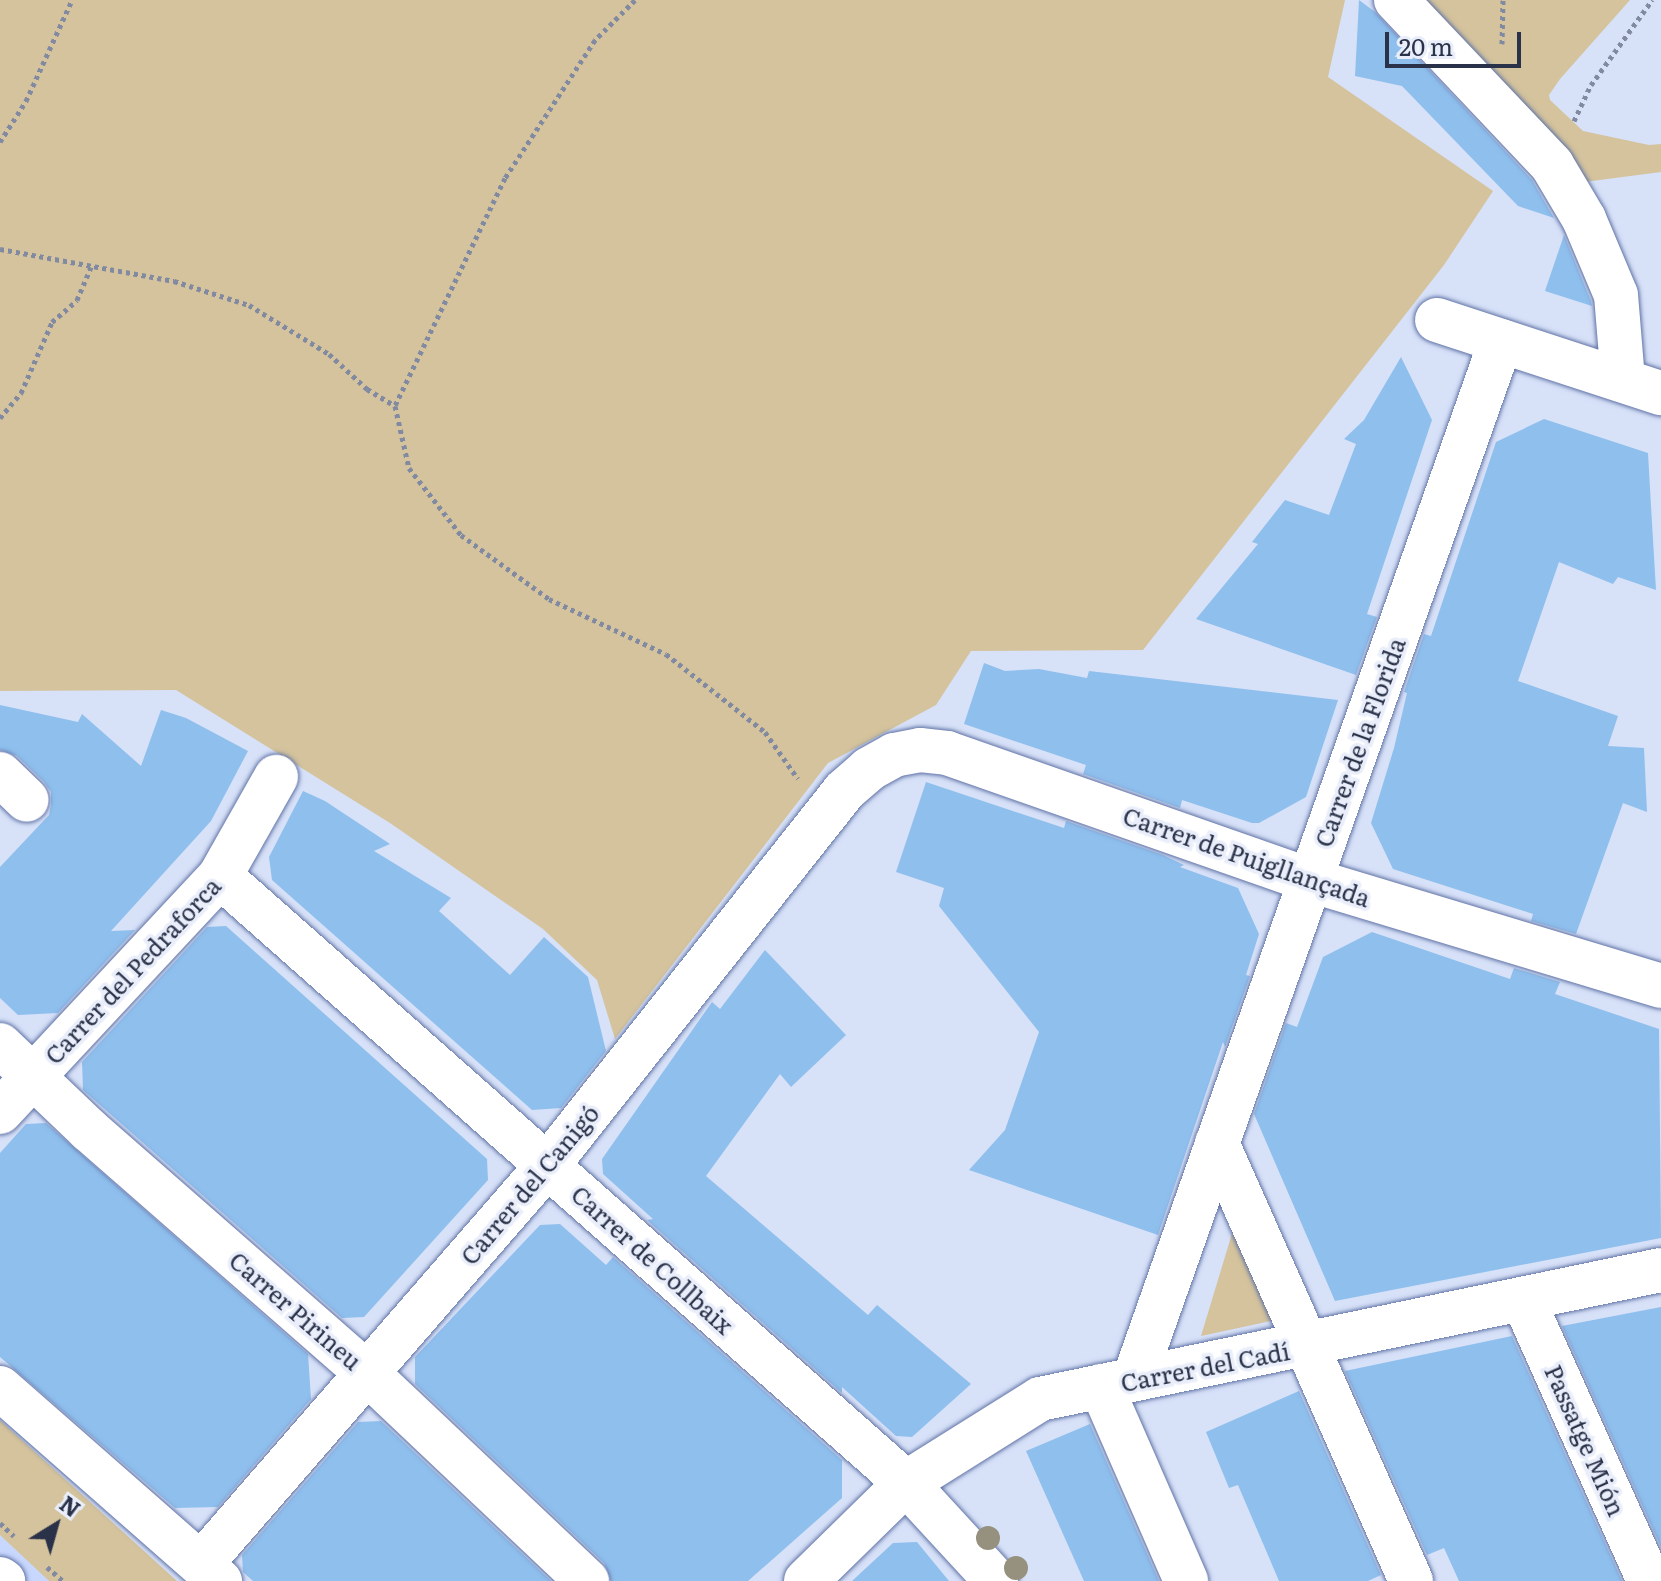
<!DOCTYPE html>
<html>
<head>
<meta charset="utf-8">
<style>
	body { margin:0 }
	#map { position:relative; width:1661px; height:1581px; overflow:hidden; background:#d7e1f8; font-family:Literata,serif }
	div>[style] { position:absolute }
	.built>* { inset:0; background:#c7d7fd }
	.green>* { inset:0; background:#d4c39c }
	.building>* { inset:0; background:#8fbfed }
	.path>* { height:5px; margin-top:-2.5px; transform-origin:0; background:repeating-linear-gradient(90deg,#818aa1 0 4px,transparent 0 8px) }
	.roads { filter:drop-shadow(0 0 2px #6073a6) drop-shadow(0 0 2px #6073a6) }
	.minor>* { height:44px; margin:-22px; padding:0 22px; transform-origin:22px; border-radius:22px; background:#fff }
	.trees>* { width:24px; height:24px; margin:-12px; border-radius:50%; background:#96907e }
	span { translate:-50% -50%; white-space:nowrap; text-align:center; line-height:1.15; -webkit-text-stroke:7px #e9eefa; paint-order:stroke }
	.street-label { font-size:24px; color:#2a3249 }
	.north { position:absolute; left:16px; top:1485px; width:80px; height:80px; -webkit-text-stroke:6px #e9eefa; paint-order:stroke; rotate:37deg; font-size:22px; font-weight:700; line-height:32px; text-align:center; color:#2a3249 }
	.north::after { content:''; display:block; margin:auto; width:28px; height:36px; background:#2a3249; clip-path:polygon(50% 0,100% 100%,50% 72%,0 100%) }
	.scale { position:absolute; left:1385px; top:32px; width:136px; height:36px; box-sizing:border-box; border:4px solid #2a3249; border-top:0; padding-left:10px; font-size:24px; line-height:28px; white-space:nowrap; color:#2a3249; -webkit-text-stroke:6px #e9eefa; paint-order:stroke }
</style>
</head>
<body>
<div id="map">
	<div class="built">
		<div style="clip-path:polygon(0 1535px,49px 1581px,0 1581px)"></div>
	</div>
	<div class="green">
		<div style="clip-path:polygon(0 0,1345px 0,1328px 77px,1493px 191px,1444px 265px,1143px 650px,971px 651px,936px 705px,828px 763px,615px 1039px,597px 980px,543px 929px,390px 823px,176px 690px,0 691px)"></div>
		<div style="clip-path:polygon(1412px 0,1630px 0,1560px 79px,1549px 95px,1550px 100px,1583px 131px,1649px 145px,1661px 144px,1661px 172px,1584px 182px)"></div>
		<div style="clip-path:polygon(1234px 1227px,1276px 1320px,1201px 1336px)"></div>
		<div style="clip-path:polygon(0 1420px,177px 1581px,49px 1581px,0 1535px)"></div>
	</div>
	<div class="building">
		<div style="clip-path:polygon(1359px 0,1375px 12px,1532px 180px,1554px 218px,1518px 206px,1402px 86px,1355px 76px)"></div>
		<div style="clip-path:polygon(1564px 235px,1591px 301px,1592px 306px,1545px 291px)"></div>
		<div style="clip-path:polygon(1401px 357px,1432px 420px,1367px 614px,1377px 617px,1356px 675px,1196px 619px,1258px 544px,1252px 542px,1285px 500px,1329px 515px,1356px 444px,1344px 439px,1364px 420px)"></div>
		<div style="clip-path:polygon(1544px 419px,1648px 453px,1651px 506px,1656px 590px,1618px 577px,1613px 584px,1559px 562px,1518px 681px,1618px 716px,1608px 746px,1644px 748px,1647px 812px,1623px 803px,1576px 934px,1531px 921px,1533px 914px,1393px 869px,1371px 823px,1394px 748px,1407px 693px,1404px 692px,1424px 634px,1431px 636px,1496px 442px)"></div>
		<div style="clip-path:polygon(984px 663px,1005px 671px,1039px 669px,1087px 678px,1089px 671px,1338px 700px,1306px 797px,1259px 823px,1252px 823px,1182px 800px,1180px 808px,1083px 774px,1086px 765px,964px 724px)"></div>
		<div style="clip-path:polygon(0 705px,78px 722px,82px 714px,141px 766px,161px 710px,186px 718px,248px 751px,211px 821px,111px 931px,135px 930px,58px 1013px,18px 1015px,0 998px,0 867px,49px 815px,51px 805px,51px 792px,44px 782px,17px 756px,0 750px)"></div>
		<div style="clip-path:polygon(926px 782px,1064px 828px,1066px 821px,1163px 855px,1184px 865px,1180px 867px,1238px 888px,1259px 934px,1246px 975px,1250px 976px,1225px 1047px,1223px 1042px,1158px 1235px,969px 1170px,1005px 1130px,1039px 1032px,939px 906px,944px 888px,896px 872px)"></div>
		<div style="clip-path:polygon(303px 791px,325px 801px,390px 844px,374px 851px,451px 898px,439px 911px,510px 975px,544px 937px,588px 977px,606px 1051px,561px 1108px,532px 1110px,272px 880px,269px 857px)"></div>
		<div style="clip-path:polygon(226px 926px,487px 1159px,488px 1180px,364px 1317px,342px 1318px,83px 1090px,82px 1062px,207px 927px)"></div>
		<div style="clip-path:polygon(1372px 932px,1510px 979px,1514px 968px,1560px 982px,1555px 994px,1659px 1029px,1661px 1238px,1335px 1301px,1254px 1114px,1286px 1023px,1297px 1027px,1323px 957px)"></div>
		<div style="clip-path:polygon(765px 950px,846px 1035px,791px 1087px,780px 1074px,706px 1176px,868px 1315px,877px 1305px,971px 1384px,912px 1437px,896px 1436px,842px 1387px,842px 1393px,647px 1220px,653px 1219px,603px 1174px,602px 1159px,712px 1002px,720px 1009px)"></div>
		<div style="clip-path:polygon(46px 1123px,308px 1354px,311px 1399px,218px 1507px,175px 1508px,0 1357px,0 1153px,26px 1124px)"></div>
		<div style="clip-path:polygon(560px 1224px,606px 1265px,613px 1257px,842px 1460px,842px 1498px,748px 1581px,611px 1581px,604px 1563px,415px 1384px,415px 1357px,540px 1225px)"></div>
		<div style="clip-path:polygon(1661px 1307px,1661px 1547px,1562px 1326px)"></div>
		<div style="clip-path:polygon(1512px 1336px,1622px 1581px,1459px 1581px,1444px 1548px,1427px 1555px,1345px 1371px)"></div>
		<div style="clip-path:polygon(1299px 1391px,1381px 1575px,1368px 1581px,1279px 1581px,1238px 1485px,1229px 1488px,1206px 1432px)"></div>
		<div style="clip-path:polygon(381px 1421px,551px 1581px,253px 1581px,243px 1572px,242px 1555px,358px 1422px)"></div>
		<div style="clip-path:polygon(1090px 1424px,1159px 1581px,1084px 1581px,1026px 1451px)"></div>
		<div style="clip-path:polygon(917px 1542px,949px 1581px,852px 1581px,893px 1543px)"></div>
	</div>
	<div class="path">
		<div style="left:635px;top:0;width:57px;rotate:135deg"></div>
		<div style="left:595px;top:40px;width:165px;rotate:123.1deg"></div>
		<div style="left:505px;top:178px;width:253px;rotate:115.8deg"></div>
		<div style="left:395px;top:406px;width:64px;rotate:77.3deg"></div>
		<div style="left:409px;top:468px;width:85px;rotate:52.2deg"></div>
		<div style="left:461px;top:535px;width:109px;rotate:36deg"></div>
		<div style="left:549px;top:599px;width:129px;rotate:25.2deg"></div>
		<div style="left:666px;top:654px;width:126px;rotate:38.2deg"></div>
		<div style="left:765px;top:732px;width:57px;rotate:54.9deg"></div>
		<div style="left:1502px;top:44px;width:44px;rotate:-88.7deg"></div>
		<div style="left:1574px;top:121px;width:40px;rotate:-65deg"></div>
		<div style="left:1591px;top:85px;width:105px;rotate:-54.3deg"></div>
		<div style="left:0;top:142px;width:49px;rotate:-57.6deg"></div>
		<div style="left:26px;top:101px;width:111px;rotate:-65.5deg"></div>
		<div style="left:0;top:249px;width:177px;rotate:10.4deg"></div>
		<div style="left:174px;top:281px;width:79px;rotate:17.7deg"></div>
		<div style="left:249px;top:305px;width:94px;rotate:31.5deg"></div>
		<div style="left:329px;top:354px;width:52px;rotate:42.6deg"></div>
		<div style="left:367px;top:389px;width:33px;rotate:31deg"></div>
		<div style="left:0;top:418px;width:33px;rotate:-50deg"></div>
		<div style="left:21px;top:393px;width:77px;rotate:-66.4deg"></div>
		<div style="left:52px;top:322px;width:33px;rotate:-41deg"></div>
		<div style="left:77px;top:300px;width:36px;rotate:-67deg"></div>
		<div style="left:0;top:1523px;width:19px;rotate:43deg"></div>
		<div style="left:47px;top:1567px;width:21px;rotate:41deg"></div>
	</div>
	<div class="roads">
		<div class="minor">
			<div style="left:1396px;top:0;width:227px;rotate:46.6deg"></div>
			<div style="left:1552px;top:165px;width:63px;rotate:59.3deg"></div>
			<div style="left:1584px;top:219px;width:82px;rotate:67.2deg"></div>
			<div style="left:1616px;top:295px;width:85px;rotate:85.3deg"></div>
			<div style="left:1437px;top:320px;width:236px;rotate:18.1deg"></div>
			<div style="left:0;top:774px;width:37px;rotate:44deg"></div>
			<div style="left:220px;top:876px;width:916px;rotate:41.5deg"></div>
			<div style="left:906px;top:1483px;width:133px;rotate:47.4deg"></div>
			<div style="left:0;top:1045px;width:123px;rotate:43.7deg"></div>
			<div style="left:89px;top:1130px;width:369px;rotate:41.2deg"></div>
			<div style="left:367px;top:1373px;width:303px;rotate:43.4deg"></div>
			<div style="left:0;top:1112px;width:323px;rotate:-47deg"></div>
			<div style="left:220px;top:876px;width:114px;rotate:-60.5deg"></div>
			<div style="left:1217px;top:1143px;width:479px;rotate:66.1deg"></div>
			<div style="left:1523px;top:1299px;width:309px;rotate:65.9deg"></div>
			<div style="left:1134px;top:1379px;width:1101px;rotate:-70.53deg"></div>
			<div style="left:1101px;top:1386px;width:213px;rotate:66.4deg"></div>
			<div style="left:0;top:1388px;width:293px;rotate:41.3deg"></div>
			<div style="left:201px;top:1564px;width:527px;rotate:-49deg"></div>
			<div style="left:547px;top:1166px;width:478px;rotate:-51.6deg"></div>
			<div style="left:844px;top:791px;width:33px;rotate:-41deg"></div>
			<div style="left:869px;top:769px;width:29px;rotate:-29deg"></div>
			<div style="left:894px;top:755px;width:26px;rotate:-11deg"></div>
			<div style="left:920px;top:750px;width:27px;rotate:6deg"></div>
			<div style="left:947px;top:753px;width:385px;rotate:19.3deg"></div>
			<div style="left:1310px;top:880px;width:367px;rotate:16.8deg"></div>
			<div style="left:0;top:1579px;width:4px;rotate:34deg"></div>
			<div style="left:806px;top:1581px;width:140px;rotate:-44.4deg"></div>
			<div style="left:906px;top:1483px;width:158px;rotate:-32.1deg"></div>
			<div style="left:1040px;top:1399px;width:634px;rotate:-11.74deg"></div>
		</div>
	</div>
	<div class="trees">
		<div style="left:988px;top:1538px"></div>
		<div style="left:1016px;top:1568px"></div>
	</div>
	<div class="street-label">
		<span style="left:1359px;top:742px;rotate:-70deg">Carrer de la Florida</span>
		<span style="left:1247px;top:856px;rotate:19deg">Carrer de Puigllançada</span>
		<span style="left:132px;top:970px;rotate:-47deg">Carrer del Pedraforca</span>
		<span style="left:529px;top:1184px;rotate:-50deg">Carrer del Canigó</span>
		<span style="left:653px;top:1259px;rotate:42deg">Carrer de Collbaix</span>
		<span style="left:296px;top:1310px;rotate:41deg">Carrer Pirineu</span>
		<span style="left:1205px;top:1366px;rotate:-11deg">Carrer del Cadí</span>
		<span style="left:1586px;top:1440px;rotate:66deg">Passatge Mión</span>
	</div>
	<div class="north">N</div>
	<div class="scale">20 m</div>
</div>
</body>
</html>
